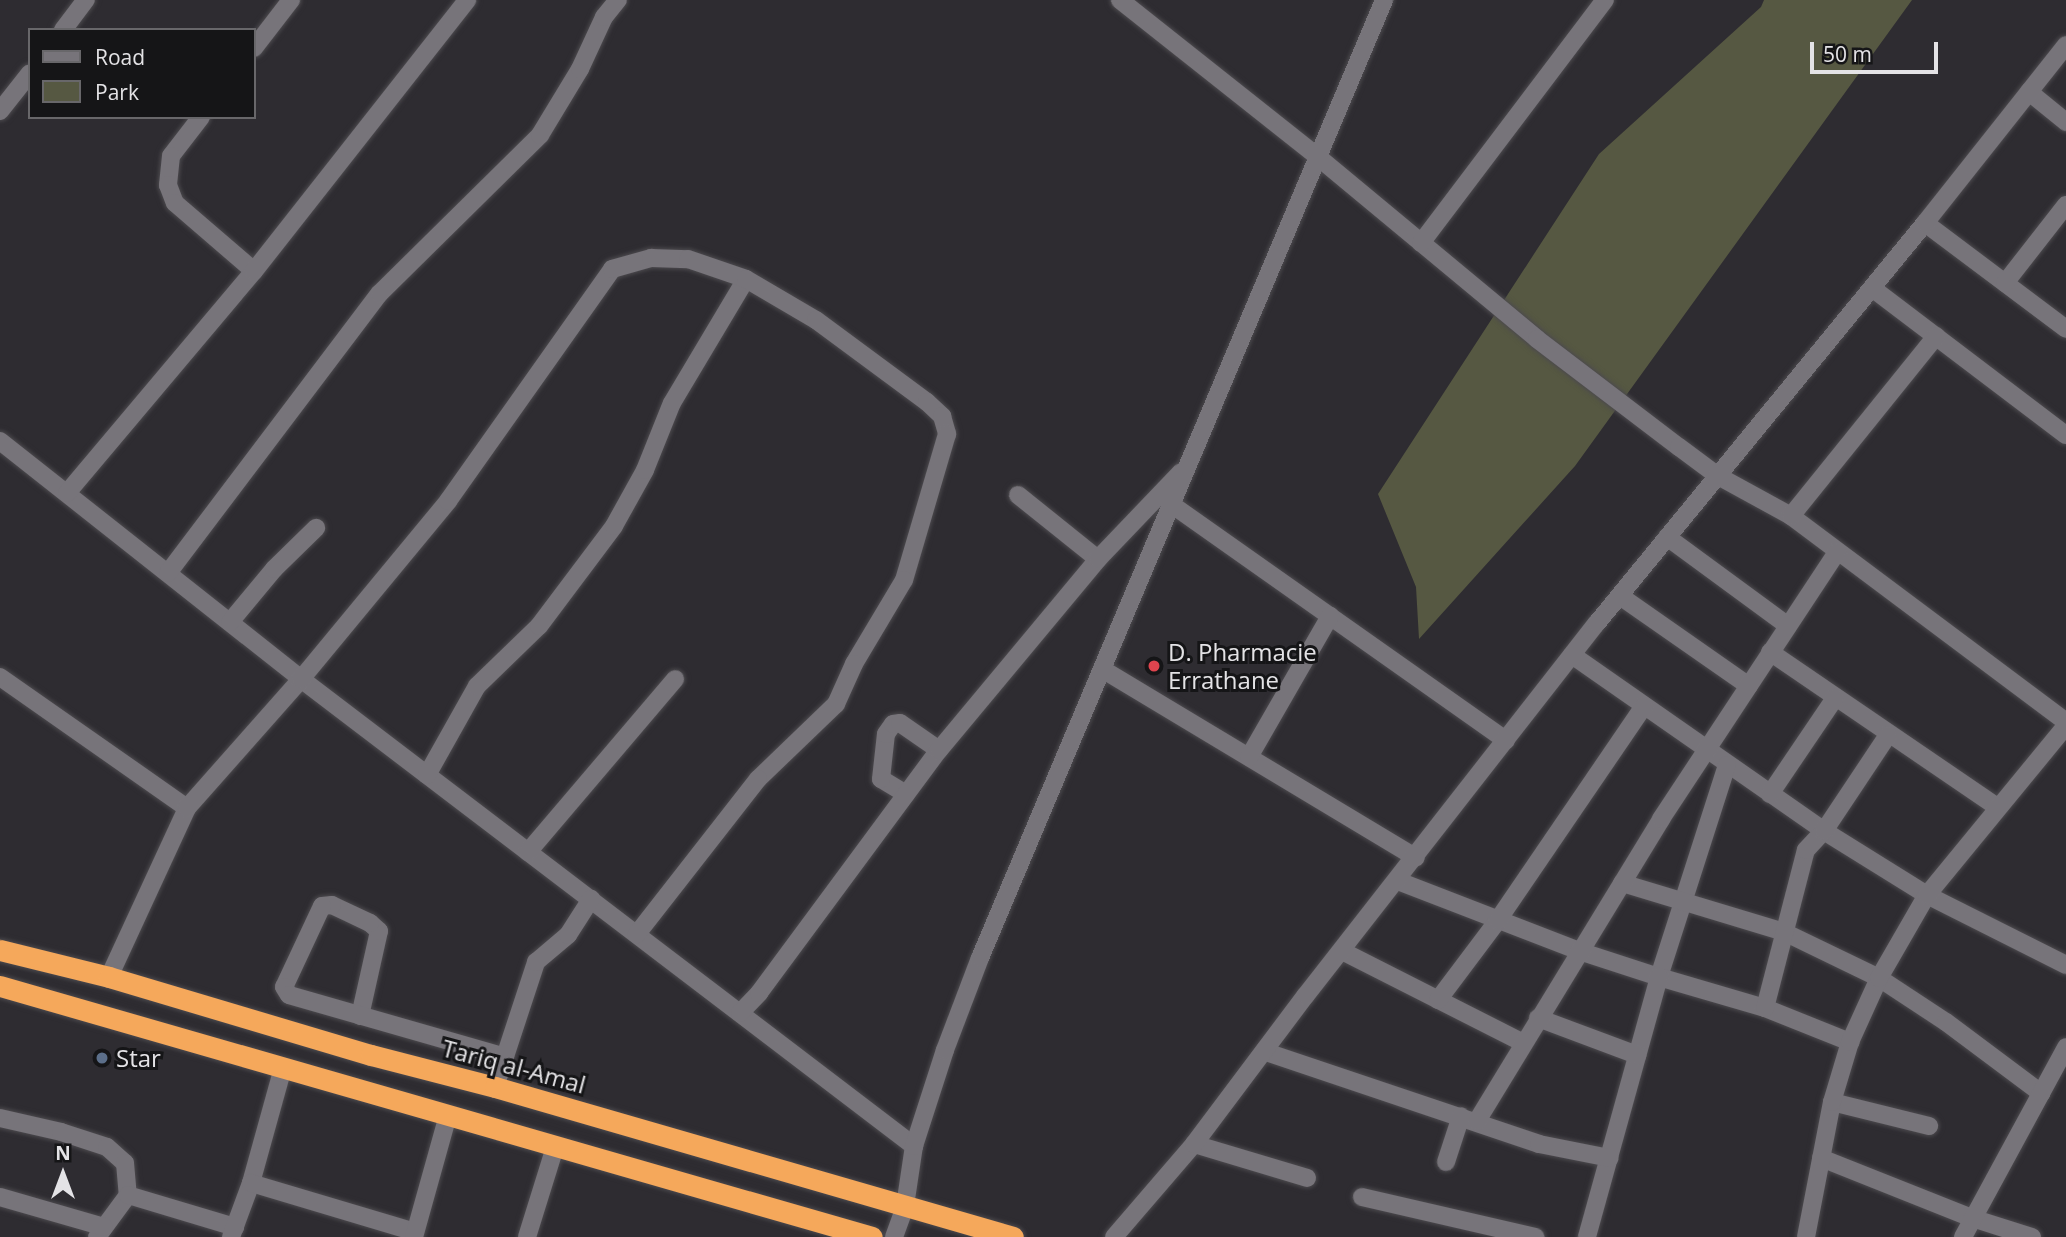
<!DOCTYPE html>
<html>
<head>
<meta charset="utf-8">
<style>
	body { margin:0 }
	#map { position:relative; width:2066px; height:1237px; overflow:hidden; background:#2e2c31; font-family:"Open Sans",sans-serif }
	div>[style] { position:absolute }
	.green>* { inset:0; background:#565842 }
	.roads { filter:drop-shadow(0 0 2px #4c4a4e) drop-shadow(0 0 2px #4c4a4e) }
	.minor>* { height:18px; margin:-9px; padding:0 9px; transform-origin:9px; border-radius:9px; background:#77747a }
	.highway>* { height:21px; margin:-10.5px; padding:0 10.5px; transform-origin:10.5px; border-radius:10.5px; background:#f5a85b }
	.dots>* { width:19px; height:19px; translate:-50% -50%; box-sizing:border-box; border:4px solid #151517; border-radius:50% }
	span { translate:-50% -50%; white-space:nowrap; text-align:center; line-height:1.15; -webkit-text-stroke:6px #151517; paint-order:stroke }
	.poi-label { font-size:24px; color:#e4e3e6 }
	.left { translate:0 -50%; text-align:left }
	.street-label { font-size:24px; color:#e4e3e6 }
	.legend { position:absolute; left:28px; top:28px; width:228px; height:91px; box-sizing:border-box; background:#151517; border:2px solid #68676a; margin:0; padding:9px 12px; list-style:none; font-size:21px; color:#e4e3e6 }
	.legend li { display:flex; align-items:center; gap:14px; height:35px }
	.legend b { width:35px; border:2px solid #68676a }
	.north { position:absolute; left:28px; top:1139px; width:70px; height:70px; -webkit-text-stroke:5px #151517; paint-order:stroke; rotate:0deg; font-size:19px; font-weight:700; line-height:28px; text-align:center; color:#e4e3e6 }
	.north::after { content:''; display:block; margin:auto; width:24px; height:32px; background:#e4e3e6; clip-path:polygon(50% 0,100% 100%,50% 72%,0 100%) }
	.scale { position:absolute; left:1810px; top:42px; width:128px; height:32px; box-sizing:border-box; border:4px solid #e4e3e6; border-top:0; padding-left:9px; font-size:21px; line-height:24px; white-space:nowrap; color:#e4e3e6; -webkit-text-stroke:5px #151517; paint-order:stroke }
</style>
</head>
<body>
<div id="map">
	<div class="green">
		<div style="clip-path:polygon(1764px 0,1912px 0,1575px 466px,1419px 639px,1416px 587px,1378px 494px,1599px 154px,1761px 7px)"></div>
	</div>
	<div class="roads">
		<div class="minor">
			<div style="left:1120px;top:0;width:253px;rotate:38.4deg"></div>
			<div style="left:1318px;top:157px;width:285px;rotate:39.7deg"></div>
			<div style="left:1537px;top:339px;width:178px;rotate:37.3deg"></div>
			<div style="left:1679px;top:447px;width:49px;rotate:36.6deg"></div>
			<div style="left:1718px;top:476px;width:83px;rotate:28.7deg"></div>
			<div style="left:1791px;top:516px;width:344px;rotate:36.8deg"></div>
			<div style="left:63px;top:30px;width:38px;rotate:-53deg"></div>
			<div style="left:254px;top:48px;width:61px;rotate:-52.4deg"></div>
			<div style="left:2029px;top:92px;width:48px;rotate:39deg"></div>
			<div style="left:0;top:111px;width:48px;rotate:-51.7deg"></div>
			<div style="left:201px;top:117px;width:49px;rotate:127.6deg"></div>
			<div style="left:171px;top:156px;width:29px;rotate:96deg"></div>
			<div style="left:168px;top:185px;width:19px;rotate:69deg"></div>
			<div style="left:175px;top:203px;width:104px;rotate:40.7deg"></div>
			<div style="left:1925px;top:223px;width:176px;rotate:36.9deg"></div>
			<div style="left:1421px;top:243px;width:305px;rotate:-52.9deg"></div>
			<div style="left:2005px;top:283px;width:99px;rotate:-52deg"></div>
			<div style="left:1872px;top:288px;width:243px;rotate:37.2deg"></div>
			<div style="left:0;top:441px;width:384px;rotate:38.3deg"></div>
			<div style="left:301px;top:679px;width:771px;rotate:37.3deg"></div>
			<div style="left:67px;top:493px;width:290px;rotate:-49.9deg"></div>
			<div style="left:254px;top:271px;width:345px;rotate:-51.8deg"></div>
			<div style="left:1018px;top:495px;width:102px;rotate:38.7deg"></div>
			<div style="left:1171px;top:504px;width:410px;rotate:35.2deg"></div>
			<div style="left:1791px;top:516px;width:231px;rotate:-51.1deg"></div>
			<div style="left:1667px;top:537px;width:150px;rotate:36.3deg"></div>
			<div style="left:168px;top:573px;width:351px;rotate:-52.9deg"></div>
			<div style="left:380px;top:293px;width:225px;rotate:-44.6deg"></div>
			<div style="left:540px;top:135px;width:77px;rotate:-58.8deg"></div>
			<div style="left:580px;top:69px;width:57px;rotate:-65.2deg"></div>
			<div style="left:604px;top:17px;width:22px;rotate:-51deg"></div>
			<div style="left:1620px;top:596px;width:157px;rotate:34.9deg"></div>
			<div style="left:230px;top:622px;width:69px;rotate:-50.3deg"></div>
			<div style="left:274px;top:569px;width:59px;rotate:-44.3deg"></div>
			<div style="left:1770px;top:652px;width:275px;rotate:34.3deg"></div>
			<div style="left:1572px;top:655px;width:307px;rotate:34.9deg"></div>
			<div style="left:1824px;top:831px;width:121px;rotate:31.9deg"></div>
			<div style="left:1927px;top:895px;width:156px;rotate:26.7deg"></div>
			<div style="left:1102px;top:669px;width:366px;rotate:31deg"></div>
			<div style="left:0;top:677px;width:228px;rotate:35deg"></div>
			<div style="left:1249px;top:757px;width:163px;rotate:-60.1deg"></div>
			<div style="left:1727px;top:765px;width:223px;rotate:107.8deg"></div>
			<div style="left:1659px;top:977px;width:110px;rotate:16.3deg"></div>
			<div style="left:1765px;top:1008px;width:92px;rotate:21.8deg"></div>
			<div style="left:427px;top:775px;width:102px;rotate:-60.7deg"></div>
			<div style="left:477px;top:686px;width:86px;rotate:-44.1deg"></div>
			<div style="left:539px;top:626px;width:125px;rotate:-53.1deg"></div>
			<div style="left:614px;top:526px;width:64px;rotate:-61deg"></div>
			<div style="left:645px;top:470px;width:72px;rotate:-68.1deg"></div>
			<div style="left:672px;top:403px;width:144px;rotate:-59.2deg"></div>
			<div style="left:906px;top:794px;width:29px;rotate:-149deg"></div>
			<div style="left:881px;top:779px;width:45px;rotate:-83.7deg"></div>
			<div style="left:886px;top:734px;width:12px;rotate:-55deg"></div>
			<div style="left:893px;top:724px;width:7px;rotate:-8deg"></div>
			<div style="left:900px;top:723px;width:47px;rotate:34.7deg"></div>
			<div style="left:1770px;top:794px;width:116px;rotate:-55.9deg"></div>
			<div style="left:528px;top:852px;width:227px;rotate:-49.6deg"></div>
			<div style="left:1398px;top:881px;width:194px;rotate:21.1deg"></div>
			<div style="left:1579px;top:951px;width:84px;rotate:18deg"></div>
			<div style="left:1659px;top:977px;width:270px;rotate:105.5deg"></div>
			<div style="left:1622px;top:883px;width:169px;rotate:16.8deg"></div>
			<div style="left:1784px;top:932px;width:106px;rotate:25.8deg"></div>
			<div style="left:1879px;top:978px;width:80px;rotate:33.3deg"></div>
			<div style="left:1946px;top:1022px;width:119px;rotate:36.8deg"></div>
			<div style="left:1342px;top:951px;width:203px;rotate:26.9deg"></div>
			<div style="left:109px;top:977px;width:186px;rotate:-65.2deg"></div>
			<div style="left:187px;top:808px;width:172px;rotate:-48.5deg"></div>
			<div style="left:301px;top:679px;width:231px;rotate:-50.4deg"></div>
			<div style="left:448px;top:501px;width:284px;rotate:-54.7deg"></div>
			<div style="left:612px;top:269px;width:41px;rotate:-15.8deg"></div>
			<div style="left:651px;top:258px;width:37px;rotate:2deg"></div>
			<div style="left:688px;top:259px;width:61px;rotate:19deg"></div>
			<div style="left:746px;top:279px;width:81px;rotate:30.4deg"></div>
			<div style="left:816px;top:320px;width:138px;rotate:36.5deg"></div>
			<div style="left:927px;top:402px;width:21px;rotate:43deg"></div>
			<div style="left:942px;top:416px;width:19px;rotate:74deg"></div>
			<div style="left:947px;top:434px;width:152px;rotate:106.4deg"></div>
			<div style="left:904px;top:580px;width:98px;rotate:120.8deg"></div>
			<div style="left:854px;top:664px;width:44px;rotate:114.2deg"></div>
			<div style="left:836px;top:704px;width:108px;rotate:136.1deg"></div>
			<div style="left:758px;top:779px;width:197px;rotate:128deg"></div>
			<div style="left:1438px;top:1000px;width:100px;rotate:-53.1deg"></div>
			<div style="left:1498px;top:920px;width:259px;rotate:-55.7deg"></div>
			<div style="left:1765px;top:1008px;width:163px;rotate:-75.5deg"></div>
			<div style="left:1806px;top:850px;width:26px;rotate:-47deg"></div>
			<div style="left:1824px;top:831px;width:115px;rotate:-56.3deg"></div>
			<div style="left:740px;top:1013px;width:28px;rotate:-46deg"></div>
			<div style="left:759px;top:993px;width:302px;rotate:-53.5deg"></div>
			<div style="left:939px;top:750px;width:249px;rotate:-50.2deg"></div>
			<div style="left:1098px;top:559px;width:120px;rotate:-46.3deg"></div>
			<div style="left:360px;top:1016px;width:87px;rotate:-77.4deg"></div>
			<div style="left:379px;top:931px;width:12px;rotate:-138deg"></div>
			<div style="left:370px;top:923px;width:42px;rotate:-154.7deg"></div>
			<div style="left:332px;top:905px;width:10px;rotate:174deg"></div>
			<div style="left:322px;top:906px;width:89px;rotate:115.1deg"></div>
			<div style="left:284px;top:987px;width:9px;rotate:58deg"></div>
			<div style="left:289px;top:995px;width:225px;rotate:16deg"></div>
			<div style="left:1538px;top:1018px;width:106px;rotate:20.5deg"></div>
			<div style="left:1266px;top:1052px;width:288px;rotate:18.6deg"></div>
			<div style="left:1539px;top:1144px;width:72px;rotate:11.2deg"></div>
			<div style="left:495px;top:1087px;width:132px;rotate:-71.8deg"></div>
			<div style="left:536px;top:962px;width:42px;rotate:-40.2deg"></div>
			<div style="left:568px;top:935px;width:43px;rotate:-57.4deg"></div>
			<div style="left:1832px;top:1102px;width:100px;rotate:13.9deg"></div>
			<div style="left:0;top:1118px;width:63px;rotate:12.9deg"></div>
			<div style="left:61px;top:1132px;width:48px;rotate:18.1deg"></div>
			<div style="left:107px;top:1147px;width:24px;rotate:42deg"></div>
			<div style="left:125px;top:1163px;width:32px;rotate:85deg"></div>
			<div style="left:128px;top:1195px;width:52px;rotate:126.4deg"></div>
			<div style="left:1477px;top:1121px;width:354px;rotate:-58.6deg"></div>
			<div style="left:1661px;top:819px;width:320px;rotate:-56.6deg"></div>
			<div style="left:1194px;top:1144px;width:118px;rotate:16.7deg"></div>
			<div style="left:1821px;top:1158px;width:162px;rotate:21.7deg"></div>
			<div style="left:1972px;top:1218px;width:63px;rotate:17.6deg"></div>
			<div style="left:1446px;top:1162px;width:48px;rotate:-71.9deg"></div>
			<div style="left:251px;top:1183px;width:119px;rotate:-74.5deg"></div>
			<div style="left:128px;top:1195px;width:112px;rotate:16.7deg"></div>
			<div style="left:0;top:1197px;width:108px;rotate:16.1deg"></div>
			<div style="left:1362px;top:1197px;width:178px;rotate:13deg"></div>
			<div style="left:231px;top:1237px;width:58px;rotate:-69.7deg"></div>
			<div style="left:251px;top:1183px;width:171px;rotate:16.6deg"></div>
			<div style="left:414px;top:1237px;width:127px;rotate:-74.4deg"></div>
			<div style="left:527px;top:1237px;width:94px;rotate:-72.7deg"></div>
			<div style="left:894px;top:1237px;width:33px;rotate:-70deg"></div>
			<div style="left:905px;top:1206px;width:61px;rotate:-81.5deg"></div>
			<div style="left:914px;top:1146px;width:101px;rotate:-72.1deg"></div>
			<div style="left:945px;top:1050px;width:98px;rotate:-69.2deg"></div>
			<div style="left:980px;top:958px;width:1040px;rotate:-67.13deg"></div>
			<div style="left:1114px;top:1237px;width:123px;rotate:-49.3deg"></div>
			<div style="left:1194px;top:1144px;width:186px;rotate:-53.1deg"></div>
			<div style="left:1306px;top:995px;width:472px;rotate:-52deg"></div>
			<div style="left:1597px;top:623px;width:517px;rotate:-50.65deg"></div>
			<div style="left:1925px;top:223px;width:227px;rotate:-51.6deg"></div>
			<div style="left:1806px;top:1237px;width:137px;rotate:-79.1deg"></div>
			<div style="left:1832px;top:1102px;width:63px;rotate:-73.3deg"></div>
			<div style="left:1850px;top:1042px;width:70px;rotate:-65.6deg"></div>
			<div style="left:1879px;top:978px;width:96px;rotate:-60deg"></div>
			<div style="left:1927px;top:895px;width:219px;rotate:-50.6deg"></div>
			<div style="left:1963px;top:1237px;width:216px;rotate:-61.5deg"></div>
		</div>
		<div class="highway">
			<div style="left:0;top:950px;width:112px;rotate:13.9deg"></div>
			<div style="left:109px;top:977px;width:273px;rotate:16.6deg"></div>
			<div style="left:371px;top:1055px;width:128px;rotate:14.5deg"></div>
			<div style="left:495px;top:1087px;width:539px;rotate:16.15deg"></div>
			<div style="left:0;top:986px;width:907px;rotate:16.06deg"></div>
		</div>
	</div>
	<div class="dots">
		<div style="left:1154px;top:666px;background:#e0444e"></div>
		<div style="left:102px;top:1058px;background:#5c6f8a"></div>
	</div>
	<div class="poi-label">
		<span class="left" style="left:1168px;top:666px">D. Pharmacie<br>Errathane</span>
		<span class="left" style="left:116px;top:1058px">Star</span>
	</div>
	<div class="street-label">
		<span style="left:514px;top:1066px;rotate:15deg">Tariq al-Amal</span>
	</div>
	<ul class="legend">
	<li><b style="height:9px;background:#77747a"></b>Road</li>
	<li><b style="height:19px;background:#565842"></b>Park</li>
	</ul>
	<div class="north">N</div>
	<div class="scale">50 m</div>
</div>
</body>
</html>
